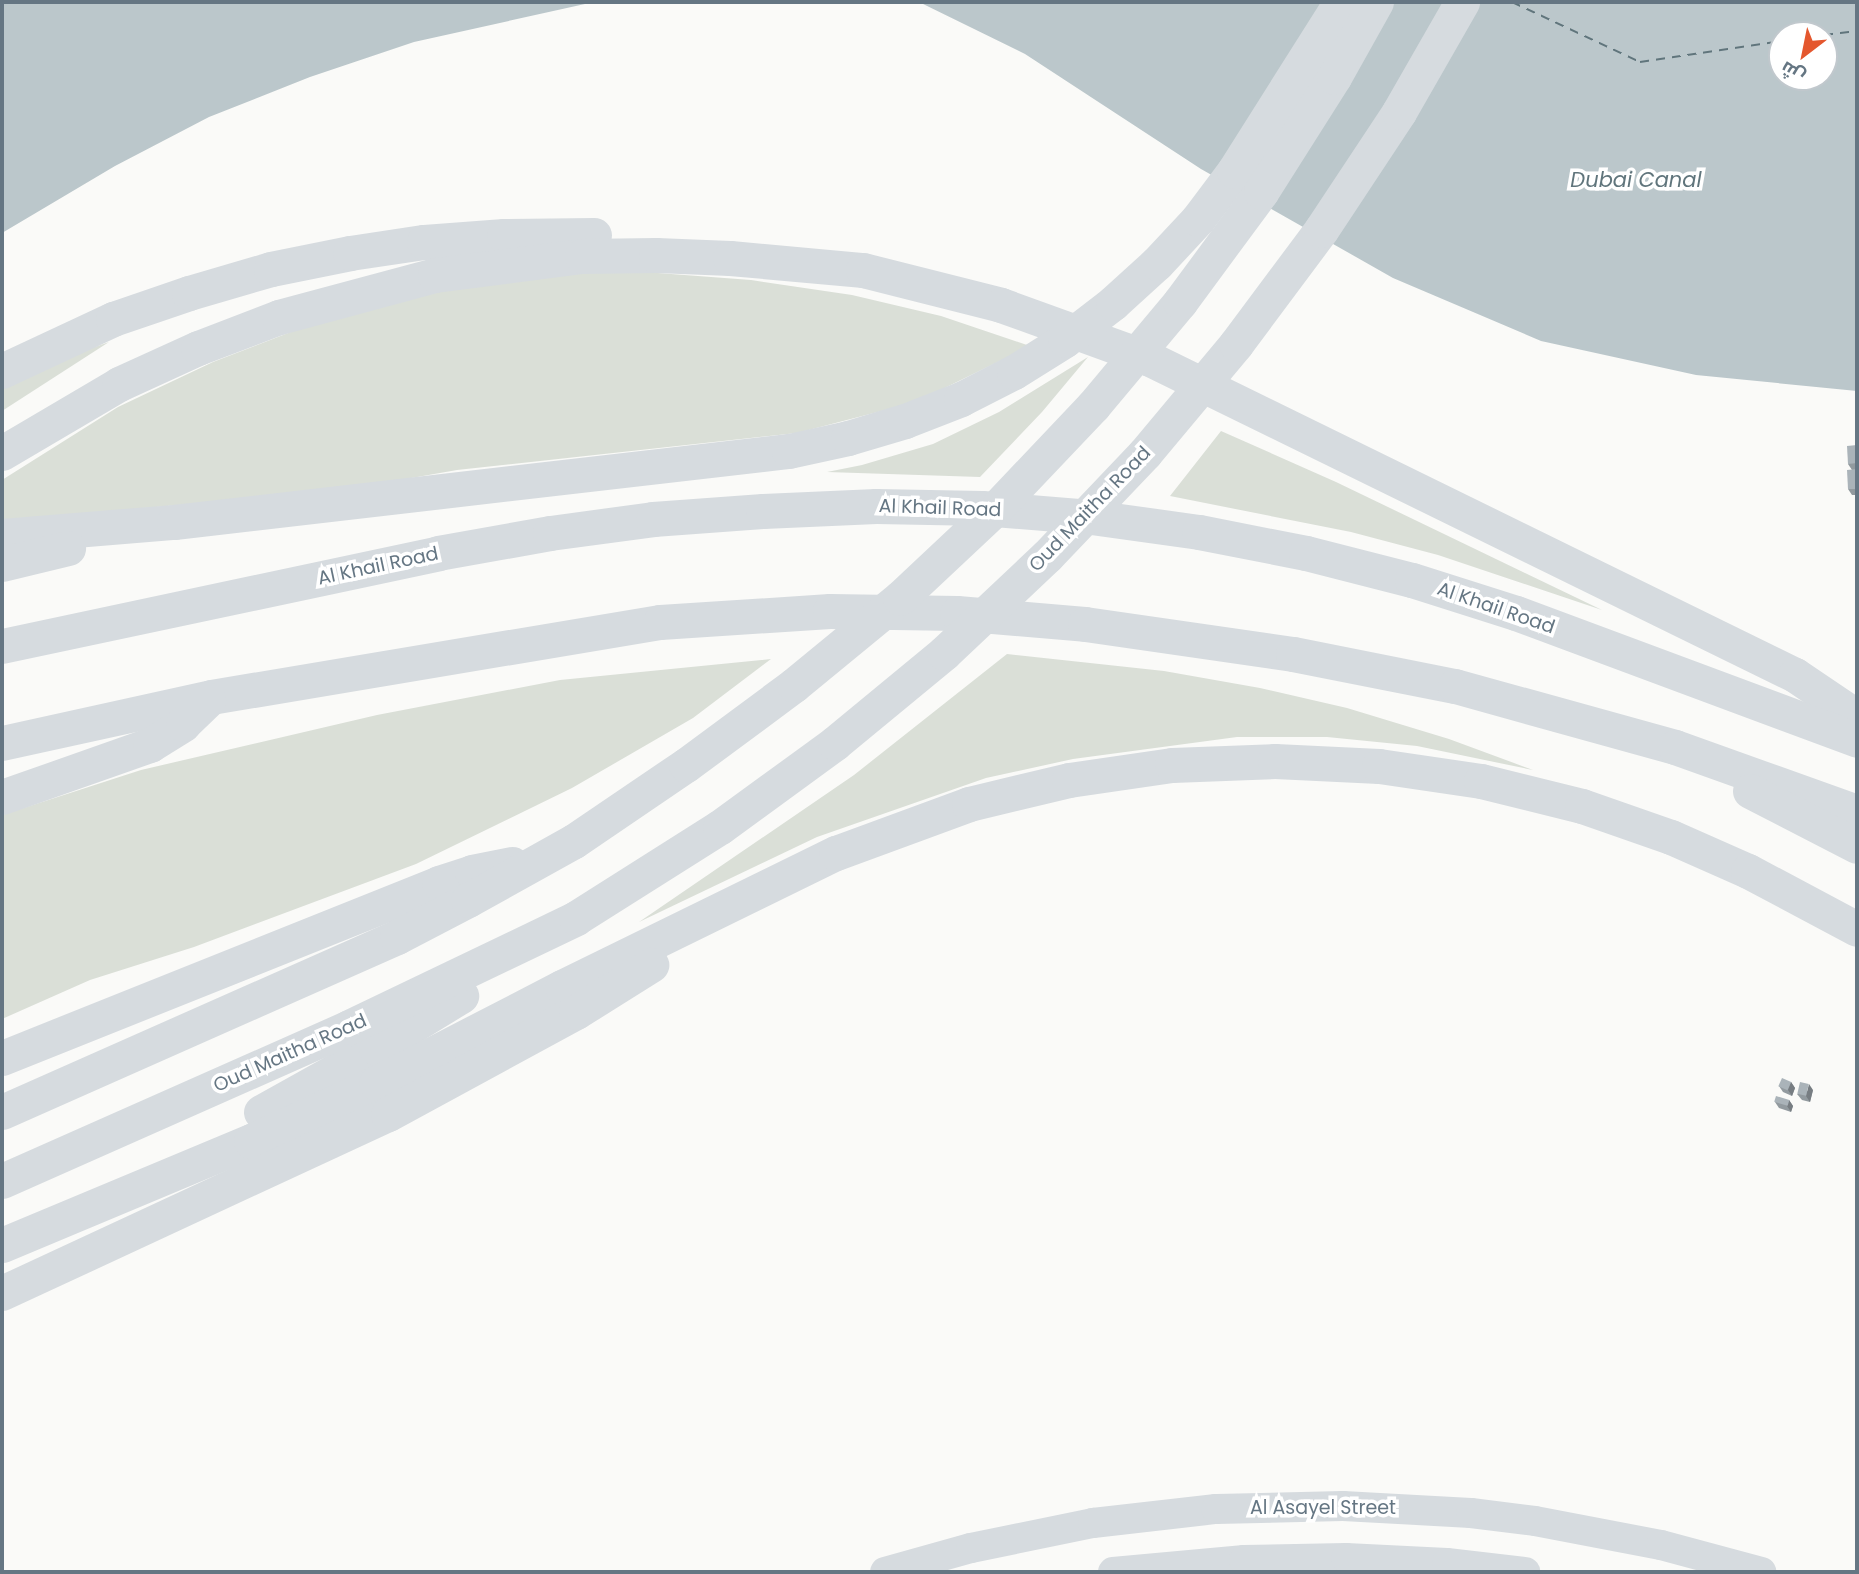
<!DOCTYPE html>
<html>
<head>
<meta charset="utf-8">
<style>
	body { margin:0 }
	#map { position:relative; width:1859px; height:1574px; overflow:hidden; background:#fafaf8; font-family:Poppins,Cairo,sans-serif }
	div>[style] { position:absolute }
	.green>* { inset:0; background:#dadfd7 }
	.water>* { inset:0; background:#bbc7cb }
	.ferry>* { height:2px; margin-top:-1px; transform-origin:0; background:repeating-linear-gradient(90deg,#60757c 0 9px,transparent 0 16px) }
	.major>* { height:30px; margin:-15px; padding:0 15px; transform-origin:15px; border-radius:15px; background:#d6dbdf }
	.highway>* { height:35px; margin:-17.5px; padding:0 17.5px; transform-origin:17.5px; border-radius:17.5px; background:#d6dbdf }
	.wall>* { inset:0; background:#929a9f }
	.shaded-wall>* { inset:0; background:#777d82 }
	.building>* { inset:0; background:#aab3b9; transform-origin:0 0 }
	span { translate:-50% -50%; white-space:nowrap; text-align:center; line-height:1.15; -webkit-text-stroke:7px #fff; paint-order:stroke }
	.street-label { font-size:19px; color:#657683 }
	.water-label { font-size:21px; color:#60757c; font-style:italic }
	.frame { position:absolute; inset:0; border:4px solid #657683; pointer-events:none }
	.north { position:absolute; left:1768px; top:21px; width:70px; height:70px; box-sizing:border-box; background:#fff; border:2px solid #c1c8cd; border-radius:50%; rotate:212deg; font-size:19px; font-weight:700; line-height:28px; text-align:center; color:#657683 }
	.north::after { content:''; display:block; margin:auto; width:24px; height:32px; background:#e4572e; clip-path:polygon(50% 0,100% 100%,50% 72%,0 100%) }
</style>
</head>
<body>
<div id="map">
	<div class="green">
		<div style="clip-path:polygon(618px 270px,751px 280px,852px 295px,941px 316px,1030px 346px,916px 402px,797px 433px,457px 470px,343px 490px,2px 521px,2px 480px,118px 407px,213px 362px,314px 323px,425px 289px)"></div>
		<div style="clip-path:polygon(109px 342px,2px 411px,2px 386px,29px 370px)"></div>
		<div style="clip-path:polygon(1088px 357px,1042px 412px,980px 477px,827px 472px,862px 465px,933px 444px,999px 412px)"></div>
		<div style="clip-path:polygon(1221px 431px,1336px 482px,1602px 610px,1438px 555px,1351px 532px,1170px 496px)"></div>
		<div style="clip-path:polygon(1007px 654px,1164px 671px,1260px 688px,1347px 708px,1449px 739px,1533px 770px,1417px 746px,1327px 737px,1237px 737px,1073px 759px,986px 778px,817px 837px,639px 922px,854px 775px)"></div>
		<div style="clip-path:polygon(771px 659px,693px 718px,572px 788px,416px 864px,194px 947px,90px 980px,2px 1019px,2px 815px,141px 770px,377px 715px,560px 680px)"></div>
	</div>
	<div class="water">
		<div style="clip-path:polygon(2px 2px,594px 2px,414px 42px,310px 77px,209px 117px,115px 166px,2px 233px)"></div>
		<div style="clip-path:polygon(evenodd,919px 2px,1857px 2px,1857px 391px,1696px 375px,1541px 341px,1393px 278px,1201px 169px,1025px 54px,919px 2px,1782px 35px,1824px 35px,1824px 77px,1782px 77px,1782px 35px)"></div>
	</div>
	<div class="ferry">
		<div style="left:1512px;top:2px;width:141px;rotate:25.1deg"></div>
		<div style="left:1640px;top:62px;width:144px;rotate:-8.4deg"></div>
		<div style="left:1824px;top:35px;width:33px;rotate:-7deg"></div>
	</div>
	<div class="major">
		<div style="left:885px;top:1572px;width:89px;rotate:-15.6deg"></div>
		<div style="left:971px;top:1548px;width:125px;rotate:-11.6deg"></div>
		<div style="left:1093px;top:1523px;width:124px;rotate:-6.5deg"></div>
		<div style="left:1216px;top:1509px;width:127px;rotate:-1.4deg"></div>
		<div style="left:1343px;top:1506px;width:128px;rotate:3.1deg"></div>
		<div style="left:1471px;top:1513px;width:64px;rotate:7.1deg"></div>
		<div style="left:1535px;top:1521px;width:128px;rotate:10.8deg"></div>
		<div style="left:1661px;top:1545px;width:104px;rotate:15.1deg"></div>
		<div style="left:1113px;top:1572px;width:132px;rotate:-5.2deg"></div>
		<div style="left:1244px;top:1560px;width:102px;rotate:-1.1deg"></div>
		<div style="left:1346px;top:1558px;width:101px;rotate:2.8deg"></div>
		<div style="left:1447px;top:1563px;width:79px;rotate:6.6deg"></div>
	</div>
	<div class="highway">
		<div style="left:2px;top:371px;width:123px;rotate:-25.1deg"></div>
		<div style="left:113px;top:319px;width:80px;rotate:-18.9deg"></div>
		<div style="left:189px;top:293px;width:85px;rotate:-16.3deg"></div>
		<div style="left:271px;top:269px;width:81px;rotate:-11.4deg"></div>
		<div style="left:350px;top:253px;width:75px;rotate:-8.5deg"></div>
		<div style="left:424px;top:242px;width:80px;rotate:-4.3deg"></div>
		<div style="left:504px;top:236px;width:90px;rotate:-0.6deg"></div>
		<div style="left:2px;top:453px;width:136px;rotate:-30.5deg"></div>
		<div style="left:119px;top:384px;width:87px;rotate:-24.5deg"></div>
		<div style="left:198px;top:348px;width:87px;rotate:-20.9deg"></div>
		<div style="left:279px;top:317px;width:162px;rotate:-15.1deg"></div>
		<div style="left:435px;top:275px;width:148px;rotate:-7.4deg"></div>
		<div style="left:582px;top:256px;width:74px;rotate:-0.8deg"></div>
		<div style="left:656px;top:255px;width:74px;rotate:2.3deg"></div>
		<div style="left:730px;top:258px;width:134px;rotate:5.2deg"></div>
		<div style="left:863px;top:270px;width:142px;rotate:14.2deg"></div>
		<div style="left:1001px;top:305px;width:158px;rotate:19.9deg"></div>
		<div style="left:1150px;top:359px;width:718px;rotate:26.1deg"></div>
		<div style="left:1795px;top:675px;width:75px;rotate:34.1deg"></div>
		<div style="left:2px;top:536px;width:173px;rotate:-4.7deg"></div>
		<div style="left:174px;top:522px;width:619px;rotate:-6.59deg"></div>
		<div style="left:789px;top:451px;width:60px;rotate:-12.4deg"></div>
		<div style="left:848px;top:438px;width:59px;rotate:-16.6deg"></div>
		<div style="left:905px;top:421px;width:60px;rotate:-21.4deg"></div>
		<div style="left:961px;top:399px;width:59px;rotate:-27deg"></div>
		<div style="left:1014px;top:372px;width:60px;rotate:-32.1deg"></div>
		<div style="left:1065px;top:340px;width:61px;rotate:-37.6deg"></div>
		<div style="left:1113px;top:303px;width:59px;rotate:-42.3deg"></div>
		<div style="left:1157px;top:263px;width:60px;rotate:-47deg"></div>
		<div style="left:1198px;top:219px;width:60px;rotate:-53.1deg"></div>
		<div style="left:1234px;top:171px;width:200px;rotate:-57.7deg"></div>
		<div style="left:2px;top:564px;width:68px;rotate:-13.6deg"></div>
		<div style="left:2px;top:646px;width:446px;rotate:-12deg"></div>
		<div style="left:438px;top:553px;width:114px;rotate:-10.1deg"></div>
		<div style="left:550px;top:533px;width:104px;rotate:-7.7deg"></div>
		<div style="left:653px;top:519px;width:110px;rotate:-4.2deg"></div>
		<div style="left:763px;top:511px;width:113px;rotate:-2.5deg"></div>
		<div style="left:876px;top:506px;width:106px;rotate:1.1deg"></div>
		<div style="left:982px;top:508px;width:109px;rotate:4.7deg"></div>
		<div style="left:1091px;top:517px;width:109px;rotate:7.9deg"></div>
		<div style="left:1199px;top:532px;width:109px;rotate:11.1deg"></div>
		<div style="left:1306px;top:553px;width:109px;rotate:14.3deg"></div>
		<div style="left:1412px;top:580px;width:109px;rotate:17.6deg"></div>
		<div style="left:1516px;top:613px;width:364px;rotate:20.4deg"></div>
		<div style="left:2px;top:743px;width:214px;rotate:-12.4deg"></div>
		<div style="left:211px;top:697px;width:455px;rotate:-9.5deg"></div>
		<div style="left:660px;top:622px;width:170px;rotate:-3.7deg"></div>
		<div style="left:830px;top:611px;width:127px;rotate:0.9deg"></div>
		<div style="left:957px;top:613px;width:128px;rotate:4.9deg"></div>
		<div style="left:1085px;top:624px;width:210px;rotate:8.2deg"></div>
		<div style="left:1293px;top:654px;width:165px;rotate:11.2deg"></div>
		<div style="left:1455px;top:686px;width:228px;rotate:15.5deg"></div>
		<div style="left:1675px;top:747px;width:193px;rotate:19.7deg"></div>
		<div style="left:1750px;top:791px;width:120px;rotate:27.2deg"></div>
		<div style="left:2px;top:797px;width:157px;rotate:-19.4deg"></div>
		<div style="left:150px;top:745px;width:39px;rotate:-32deg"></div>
		<div style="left:183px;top:724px;width:35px;rotate:-44deg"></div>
		<div style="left:2px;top:1058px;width:471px;rotate:-21.8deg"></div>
		<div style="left:439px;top:883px;width:35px;rotate:-18deg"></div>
		<div style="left:472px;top:872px;width:41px;rotate:-11.3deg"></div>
		<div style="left:2px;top:1112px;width:432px;rotate:-23.9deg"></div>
		<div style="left:397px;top:937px;width:80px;rotate:-27.5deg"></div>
		<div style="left:468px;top:900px;width:121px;rotate:-29.1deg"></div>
		<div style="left:574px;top:841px;width:135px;rotate:-34.2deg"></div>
		<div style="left:686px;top:765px;width:134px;rotate:-36.5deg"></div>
		<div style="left:794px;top:685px;width:137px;rotate:-39.4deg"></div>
		<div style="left:900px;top:598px;width:136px;rotate:-43.2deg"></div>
		<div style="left:999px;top:505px;width:137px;rotate:-46.5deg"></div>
		<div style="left:1093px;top:406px;width:136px;rotate:-50.1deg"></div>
		<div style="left:1180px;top:302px;width:137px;rotate:-53.6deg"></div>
		<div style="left:1261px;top:192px;width:136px;rotate:-57.6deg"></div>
		<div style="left:1334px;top:77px;width:86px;rotate:-60.8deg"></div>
		<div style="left:261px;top:1112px;width:132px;rotate:-29.1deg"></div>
		<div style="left:376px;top:1048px;width:100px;rotate:-31.5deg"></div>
		<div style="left:2px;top:1181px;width:380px;rotate:-23.9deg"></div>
		<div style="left:349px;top:1027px;width:252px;rotate:-25.6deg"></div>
		<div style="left:576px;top:918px;width:170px;rotate:-32.3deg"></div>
		<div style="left:720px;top:827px;width:142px;rotate:-36.1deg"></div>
		<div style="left:835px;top:743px;width:141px;rotate:-39.5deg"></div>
		<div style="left:944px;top:653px;width:141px;rotate:-43.3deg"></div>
		<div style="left:1047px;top:556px;width:142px;rotate:-46.4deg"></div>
		<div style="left:1145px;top:453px;width:142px;rotate:-50.1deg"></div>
		<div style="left:1236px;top:344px;width:142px;rotate:-53.3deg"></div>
		<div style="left:1321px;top:230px;width:141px;rotate:-56.5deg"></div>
		<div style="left:1399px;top:112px;width:127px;rotate:-60.2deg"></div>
		<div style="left:2px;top:1245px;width:270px;rotate:-22.7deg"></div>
		<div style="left:251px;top:1141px;width:138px;rotate:-24.9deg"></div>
		<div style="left:376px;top:1083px;width:209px;rotate:-27.3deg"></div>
		<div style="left:562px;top:987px;width:305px;rotate:-26.1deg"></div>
		<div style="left:836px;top:853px;width:142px;rotate:-20.2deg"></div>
		<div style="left:969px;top:804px;width:103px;rotate:-13.5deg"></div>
		<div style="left:1069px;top:780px;width:104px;rotate:-8.3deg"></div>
		<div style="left:1172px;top:765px;width:103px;rotate:-2.2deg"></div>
		<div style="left:1275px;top:761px;width:104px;rotate:2.8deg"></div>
		<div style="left:1379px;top:766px;width:103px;rotate:8.4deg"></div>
		<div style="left:1481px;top:781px;width:104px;rotate:13.9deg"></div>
		<div style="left:1582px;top:806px;width:94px;rotate:19.2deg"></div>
		<div style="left:1671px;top:837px;width:84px;rotate:23.8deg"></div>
		<div style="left:1748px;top:871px;width:123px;rotate:28deg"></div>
		<div style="left:2px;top:1293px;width:425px;rotate:-24.9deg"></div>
		<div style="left:388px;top:1114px;width:214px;rotate:-28.5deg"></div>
		<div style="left:576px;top:1012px;width:89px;rotate:-32.1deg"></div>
	</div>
	<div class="wall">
		<div style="clip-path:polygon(1857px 445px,1857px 495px,1852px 495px,1848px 489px,1852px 470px,1848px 464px)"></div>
		<div style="clip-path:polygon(1791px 1082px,1795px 1088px,1792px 1096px,1783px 1092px,1779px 1086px)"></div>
		<div style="clip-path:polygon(1813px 1090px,1810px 1102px,1802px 1100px,1797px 1094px)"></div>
		<div style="clip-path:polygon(1789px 1100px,1793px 1106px,1791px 1112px,1779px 1108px,1775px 1102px)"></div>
	</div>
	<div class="shaded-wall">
		<div style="clip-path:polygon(1791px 1082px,1795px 1088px,1792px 1096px,1788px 1090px)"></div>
		<div style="clip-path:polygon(1809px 1084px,1813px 1090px,1810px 1102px,1806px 1096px)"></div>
		<div style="clip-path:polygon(1789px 1100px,1793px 1106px,1791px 1112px,1787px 1106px)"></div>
	</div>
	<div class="building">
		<div style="clip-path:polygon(1857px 445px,1857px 463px,1848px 464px,1847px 446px)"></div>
		<div style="clip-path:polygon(1857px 469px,1857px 489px,1848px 489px,1847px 470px)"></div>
		<div style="left:1782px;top:1078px;width:10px;height:9px;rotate:24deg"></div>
		<div style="left:1800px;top:1082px;width:9px;height:12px;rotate:13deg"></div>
		<div style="left:1776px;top:1096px;width:14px;height:6px;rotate:17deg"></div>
	</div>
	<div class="street-label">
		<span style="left:940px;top:508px;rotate:2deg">Al Khail Road</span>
		<span style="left:1090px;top:509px;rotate:-46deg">Oud Maitha Road</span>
		<span style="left:378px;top:566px;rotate:-12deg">Al Khail Road</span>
		<span style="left:1496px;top:608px;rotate:19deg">Al Khail Road</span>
		<span style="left:290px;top:1053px;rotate:-24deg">Oud Maitha Road</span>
		<span style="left:1323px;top:1508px">Al Asayel Street</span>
	</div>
	<div class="water-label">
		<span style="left:1636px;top:180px">Dubai Canal</span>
	</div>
	<div class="frame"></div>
	<div class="north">ش</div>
</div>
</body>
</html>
